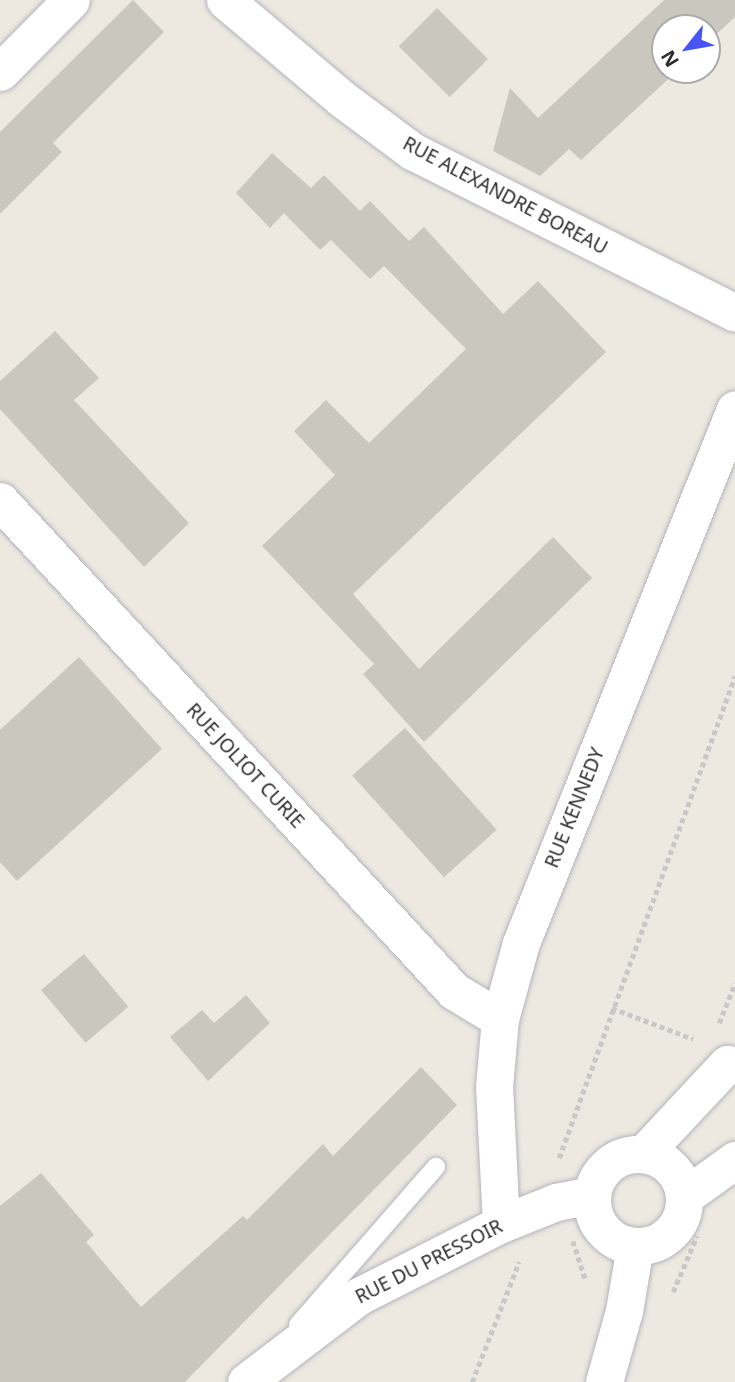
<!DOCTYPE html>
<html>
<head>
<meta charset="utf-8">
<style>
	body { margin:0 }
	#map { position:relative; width:735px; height:1382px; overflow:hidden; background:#ede9e0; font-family:"Noto Sans",sans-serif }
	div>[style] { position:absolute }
	.building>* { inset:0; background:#c9c7be; transform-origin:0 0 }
	.path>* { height:4.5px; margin-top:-2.25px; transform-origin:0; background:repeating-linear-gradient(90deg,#c8c8c8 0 5px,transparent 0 8.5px) }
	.roads { filter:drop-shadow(0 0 2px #b3b4bf) drop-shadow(0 0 2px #b3b4bf) }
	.service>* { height:18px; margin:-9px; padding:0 9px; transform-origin:9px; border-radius:9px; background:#fff }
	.minor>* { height:37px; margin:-18.5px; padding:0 18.5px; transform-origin:18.5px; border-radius:18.5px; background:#fff }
	.minor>.ring { margin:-18.5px; padding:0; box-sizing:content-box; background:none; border:37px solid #fff; border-radius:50% }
	span { translate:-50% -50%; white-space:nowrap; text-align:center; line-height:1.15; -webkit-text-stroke:5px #fff; paint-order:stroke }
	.street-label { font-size:19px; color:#2d2d2d }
	.north { position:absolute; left:651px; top:14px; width:70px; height:70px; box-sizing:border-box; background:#fff; border:2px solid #ababab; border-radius:50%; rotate:239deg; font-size:19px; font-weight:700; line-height:28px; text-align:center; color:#2d2d2d }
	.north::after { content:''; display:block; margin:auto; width:24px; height:32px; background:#4854f2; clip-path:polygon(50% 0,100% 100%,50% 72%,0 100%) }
</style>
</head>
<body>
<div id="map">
	<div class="building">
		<div style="clip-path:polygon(133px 0,164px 32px,53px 143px,62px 152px,0 214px,0 132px)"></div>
		<div style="clip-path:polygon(664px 0,735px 0,735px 17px,707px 43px,707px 28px,665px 28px,665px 70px,678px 70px,581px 160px,569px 149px,540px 176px,493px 151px,510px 88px,538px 118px)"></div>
		<div style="left:437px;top:8px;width:72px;height:54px;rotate:45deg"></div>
		<div style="clip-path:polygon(272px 153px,311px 188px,324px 175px,360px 211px,370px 201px,409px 241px,424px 227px,503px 314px,538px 281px,606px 352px,353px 594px,419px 669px,553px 537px,592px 578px,424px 742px,363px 674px,374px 664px,262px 546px,335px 475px,294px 431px,326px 400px,369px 443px,466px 349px,384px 266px,370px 279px,331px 240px,320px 250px,284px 213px,270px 228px,236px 193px)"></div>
		<div style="clip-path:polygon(55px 331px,99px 378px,74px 400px,189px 523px,144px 567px,0 409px,0 381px)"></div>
		<div style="clip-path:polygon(79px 657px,162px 749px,17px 881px,0 862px,0 730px)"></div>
		<div style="left:405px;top:728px;width:137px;height:71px;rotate:48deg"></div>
		<div style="left:84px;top:954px;width:69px;height:56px;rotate:50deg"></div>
		<div style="clip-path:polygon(246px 995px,270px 1023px,208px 1081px,170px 1037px,202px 1010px,214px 1023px)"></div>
		<div style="clip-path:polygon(421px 1067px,457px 1105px,185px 1382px,0 1382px,0 1206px,41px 1173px,94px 1235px,86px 1242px,141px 1307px,243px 1216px,247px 1220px,323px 1144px,333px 1156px)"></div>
	</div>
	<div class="path">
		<div style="left:612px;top:1008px;width:87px;rotate:20.9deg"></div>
		<div style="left:719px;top:1023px;width:43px;rotate:-68.2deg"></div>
		<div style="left:559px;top:1158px;width:513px;rotate:-69.94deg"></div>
		<div style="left:573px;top:1241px;width:40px;rotate:72deg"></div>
		<div style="left:673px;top:1292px;width:61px;rotate:-66.8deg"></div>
		<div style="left:472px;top:1382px;width:129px;rotate:-68.6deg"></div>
	</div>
	<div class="roads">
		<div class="service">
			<div style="left:298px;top:1325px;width:210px;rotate:-48.9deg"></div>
		</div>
		<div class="minor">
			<div style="left:225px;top:0;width:153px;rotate:40.2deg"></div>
			<div style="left:342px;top:99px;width:87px;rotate:36.6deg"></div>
			<div style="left:412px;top:151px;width:361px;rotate:26.6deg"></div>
			<div style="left:0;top:72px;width:101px;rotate:-45.4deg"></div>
			<div style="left:0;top:501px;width:668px;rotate:47.18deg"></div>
			<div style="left:454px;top:991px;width:54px;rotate:31.3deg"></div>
			<div style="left:644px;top:1153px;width:122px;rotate:-47deg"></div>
			<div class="ring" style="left:592px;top:1154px;width:55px;height:55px"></div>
			<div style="left:685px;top:1196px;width:62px;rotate:-35.8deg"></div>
			<div style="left:501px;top:1224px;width:137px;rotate:-92.9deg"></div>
			<div style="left:494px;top:1087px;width:68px;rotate:-85deg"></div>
			<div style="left:500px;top:1019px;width:79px;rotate:-74.6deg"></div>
			<div style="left:521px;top:943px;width:575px;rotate:-68.16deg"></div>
			<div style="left:246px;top:1382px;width:142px;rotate:-37.3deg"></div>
			<div style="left:359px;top:1296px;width:159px;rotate:-26.9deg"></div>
			<div style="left:501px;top:1224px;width:59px;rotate:-21.8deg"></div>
			<div style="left:556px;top:1202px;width:37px;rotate:-11deg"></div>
			<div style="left:604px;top:1382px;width:74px;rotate:-74.3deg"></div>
			<div style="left:624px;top:1311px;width:66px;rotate:-80.4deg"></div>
		</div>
	</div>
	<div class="street-label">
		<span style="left:505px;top:196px;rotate:28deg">RUE ALEXANDRE BOREAU</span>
		<span style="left:245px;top:766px;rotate:47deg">RUE JOLIOT CURIE</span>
		<span style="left:575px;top:808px;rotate:-68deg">RUE KENNEDY</span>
		<span style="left:429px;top:1262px;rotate:-27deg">RUE DU PRESSOIR</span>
	</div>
	<div class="north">N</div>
</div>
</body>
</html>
